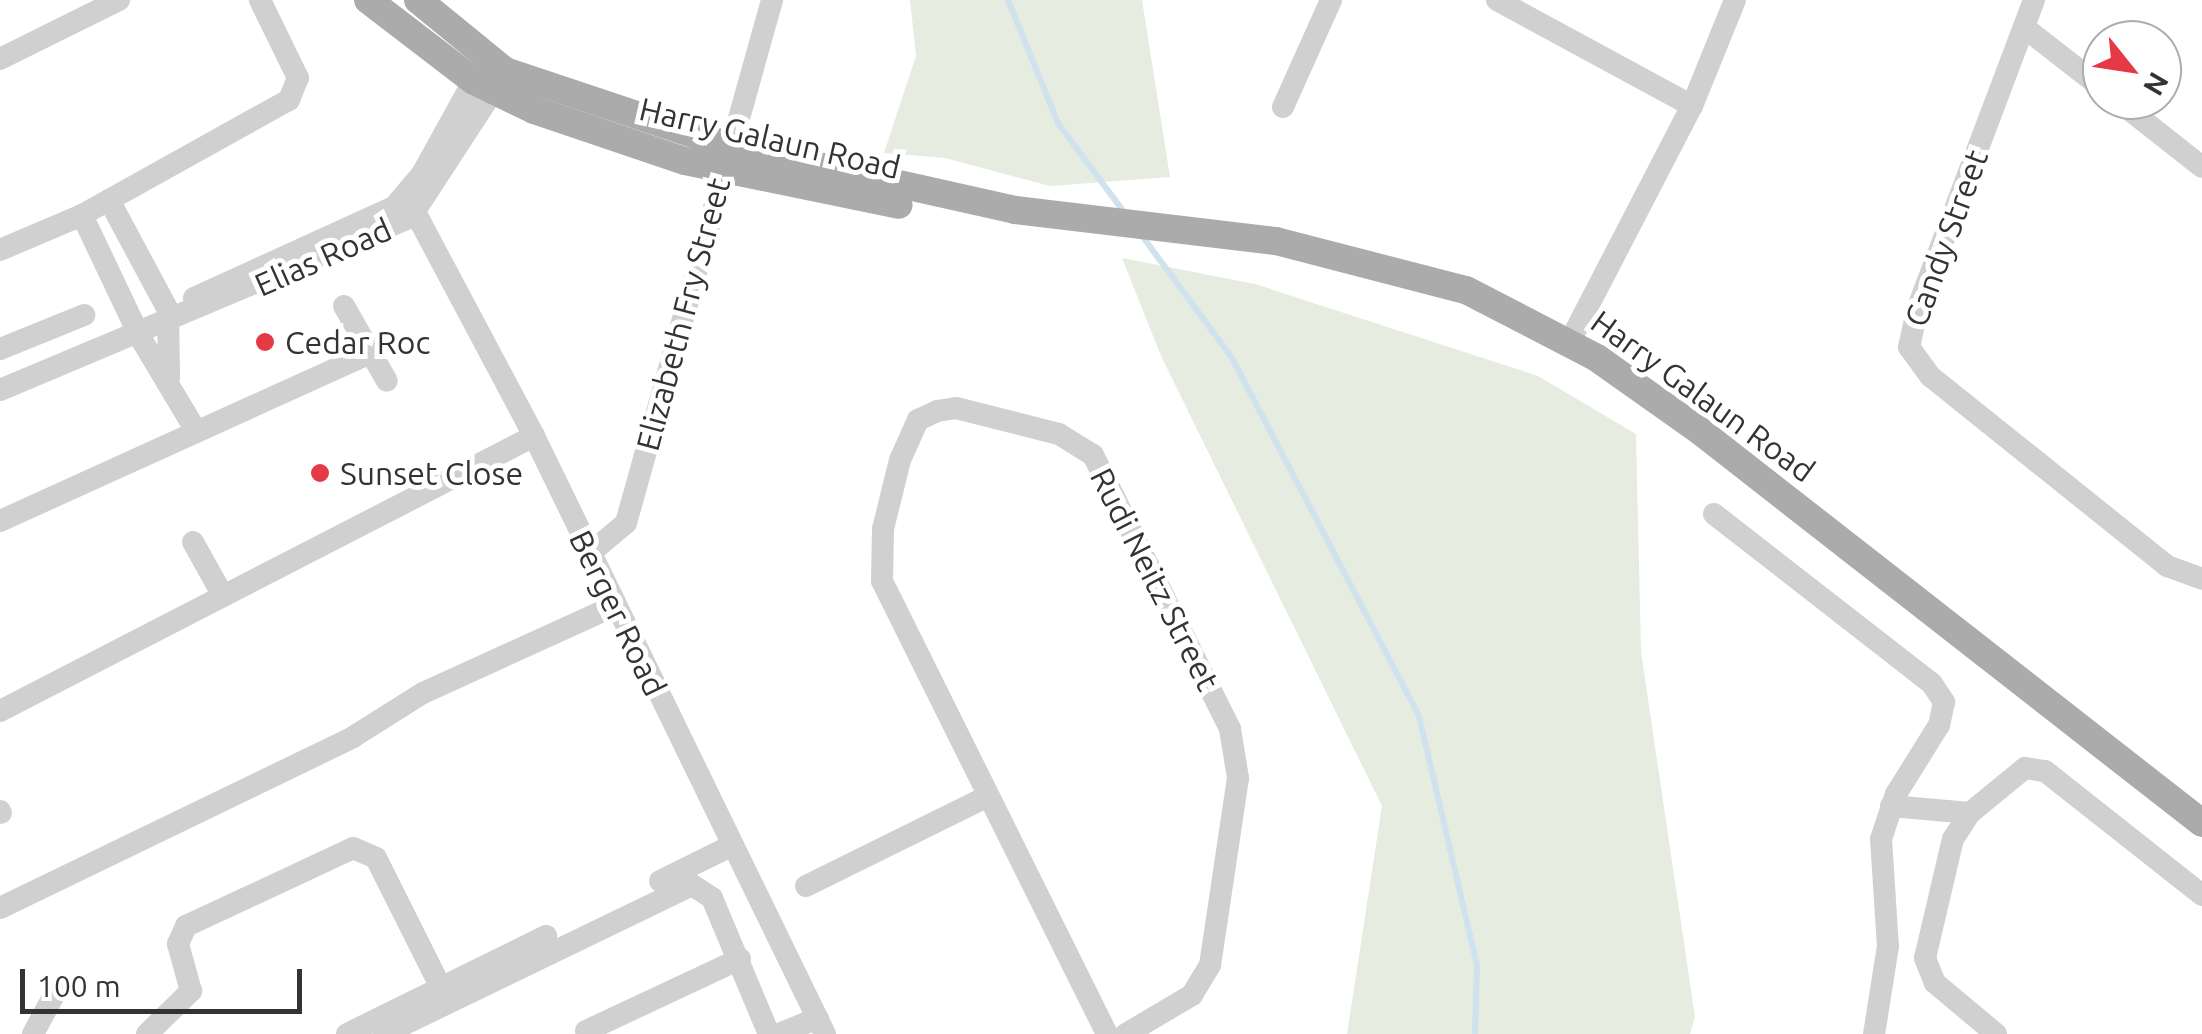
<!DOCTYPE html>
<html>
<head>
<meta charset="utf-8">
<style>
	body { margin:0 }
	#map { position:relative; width:2202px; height:1034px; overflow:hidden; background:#fff; font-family:Ubuntu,sans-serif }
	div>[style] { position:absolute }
	.green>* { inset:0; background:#e6ecdf }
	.stream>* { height:6px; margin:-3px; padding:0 3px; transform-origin:3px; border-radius:3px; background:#cfe2ee }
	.minor>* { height:22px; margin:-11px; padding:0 11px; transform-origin:11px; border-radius:11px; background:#d0d0d0 }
	.major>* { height:28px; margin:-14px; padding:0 14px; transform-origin:14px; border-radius:14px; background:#ababab }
	.dots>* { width:28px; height:28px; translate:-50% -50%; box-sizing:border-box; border:5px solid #fff; border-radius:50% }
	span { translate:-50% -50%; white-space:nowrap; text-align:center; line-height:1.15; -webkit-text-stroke:10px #fff; paint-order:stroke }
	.street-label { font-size:32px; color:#333 }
	.poi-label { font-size:32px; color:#333 }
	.left { translate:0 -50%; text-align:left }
	.north { position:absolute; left:2082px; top:20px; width:100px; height:100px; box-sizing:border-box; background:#fff; border:2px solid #adadad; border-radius:50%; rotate:120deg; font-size:28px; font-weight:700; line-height:40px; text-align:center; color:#333 }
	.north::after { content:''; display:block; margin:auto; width:35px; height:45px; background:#e63946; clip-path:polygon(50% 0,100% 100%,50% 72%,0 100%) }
	.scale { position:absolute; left:20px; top:969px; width:282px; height:45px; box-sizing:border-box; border:5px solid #333; border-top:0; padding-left:12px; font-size:30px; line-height:35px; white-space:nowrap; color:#333; -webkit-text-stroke:8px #fff; paint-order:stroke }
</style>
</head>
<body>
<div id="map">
	<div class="green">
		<div style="clip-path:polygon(910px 0,1142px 0,1170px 177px,1050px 186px,945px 158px,884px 153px,916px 56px)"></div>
		<div style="clip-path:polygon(1122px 258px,1255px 284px,1538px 376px,1636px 434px,1641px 652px,1695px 1017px,1690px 1034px,1347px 1034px,1382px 806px,1161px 356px)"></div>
	</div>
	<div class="stream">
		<div style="left:1008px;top:0;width:133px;rotate:67.9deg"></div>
		<div style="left:1058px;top:123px;width:114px;rotate:53.5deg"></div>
		<div style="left:1140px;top:233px;width:155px;rotate:53.6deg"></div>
		<div style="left:1232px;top:358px;width:404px;rotate:62.4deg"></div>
		<div style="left:1419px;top:716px;width:257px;rotate:76.9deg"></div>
		<div style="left:1477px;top:966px;width:68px;rotate:91.7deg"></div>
	</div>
	<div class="minor">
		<div style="left:1497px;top:0;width:222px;rotate:28.5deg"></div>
		<div style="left:2034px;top:0;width:331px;rotate:110.7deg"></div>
		<div style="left:1917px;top:310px;width:38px;rotate:102deg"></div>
		<div style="left:1909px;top:347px;width:36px;rotate:54deg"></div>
		<div style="left:1930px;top:376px;width:304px;rotate:38.7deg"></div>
		<div style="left:2167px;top:566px;width:37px;rotate:20deg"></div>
		<div style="left:2025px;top:28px;width:98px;rotate:37.9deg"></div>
		<div style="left:0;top:59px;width:133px;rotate:-26.4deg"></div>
		<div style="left:2117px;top:100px;width:108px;rotate:38.2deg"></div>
		<div style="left:1283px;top:107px;width:117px;rotate:-65.8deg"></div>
		<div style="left:406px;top:195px;width:273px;rotate:62deg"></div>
		<div style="left:534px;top:436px;width:665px;rotate:64.05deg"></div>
		<div style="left:109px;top:200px;width:125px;rotate:61.8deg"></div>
		<div style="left:168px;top:310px;width:67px;rotate:89.1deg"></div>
		<div style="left:82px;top:215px;width:135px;rotate:64.6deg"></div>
		<div style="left:140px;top:337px;width:109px;rotate:59.2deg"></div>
		<div style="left:0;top:250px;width:89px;rotate:-23.1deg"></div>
		<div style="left:82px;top:215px;width:237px;rotate:-29.1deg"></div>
		<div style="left:289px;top:100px;width:24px;rotate:-68deg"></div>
		<div style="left:298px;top:78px;width:87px;rotate:-116deg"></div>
		<div style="left:194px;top:298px;width:220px;rotate:-24.5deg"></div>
		<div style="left:394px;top:207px;width:43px;rotate:-49.7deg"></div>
		<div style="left:422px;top:174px;width:120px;rotate:-61.1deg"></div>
		<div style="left:344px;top:306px;width:86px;rotate:60.2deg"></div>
		<div style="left:1570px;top:341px;width:265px;rotate:-62.6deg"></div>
		<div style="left:1692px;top:106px;width:114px;rotate:-67.9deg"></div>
		<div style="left:0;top:349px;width:91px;rotate:-22deg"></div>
		<div style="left:0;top:390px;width:446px;rotate:-22.8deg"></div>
		<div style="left:411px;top:217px;width:168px;rotate:-56.9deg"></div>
		<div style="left:1714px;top:514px;width:276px;rotate:37.9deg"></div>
		<div style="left:1932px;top:684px;width:22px;rotate:56deg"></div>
		<div style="left:1944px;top:702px;width:24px;rotate:102deg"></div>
		<div style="left:1939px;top:725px;width:81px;rotate:121.9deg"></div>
		<div style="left:1896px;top:794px;width:47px;rotate:108.4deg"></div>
		<div style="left:1881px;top:839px;width:107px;rotate:86.3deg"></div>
		<div style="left:1888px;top:946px;width:89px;rotate:99deg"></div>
		<div style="left:0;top:521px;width:405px;rotate:-24.4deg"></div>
		<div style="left:193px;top:542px;width:62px;rotate:60.9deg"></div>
		<div style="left:589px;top:554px;width:48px;rotate:-40deg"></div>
		<div style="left:626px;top:523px;width:543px;rotate:-74.4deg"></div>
		<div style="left:0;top:711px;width:601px;rotate:-27.25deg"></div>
		<div style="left:1891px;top:806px;width:79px;rotate:5.1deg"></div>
		<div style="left:0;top:811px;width:2px;rotate:63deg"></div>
		<div style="left:660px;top:881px;width:81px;rotate:-26.3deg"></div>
		<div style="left:806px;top:886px;width:203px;rotate:-26.3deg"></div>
		<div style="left:0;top:908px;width:392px;rotate:-25.8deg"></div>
		<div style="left:353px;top:737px;width:83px;rotate:-32.2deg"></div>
		<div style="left:423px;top:693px;width:210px;rotate:-24.5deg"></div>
		<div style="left:586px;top:1031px;width:170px;rotate:-25.1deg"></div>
		<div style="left:33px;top:1034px;width:47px;rotate:-61.8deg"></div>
		<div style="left:147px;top:1034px;width:62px;rotate:-44.3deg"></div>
		<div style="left:191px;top:991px;width:49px;rotate:-105.5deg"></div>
		<div style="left:178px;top:944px;width:20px;rotate:-66deg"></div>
		<div style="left:186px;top:926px;width:184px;rotate:-25deg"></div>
		<div style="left:353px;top:848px;width:25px;rotate:23deg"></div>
		<div style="left:376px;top:858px;width:143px;rotate:63.4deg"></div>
		<div style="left:347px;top:1034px;width:222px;rotate:-26.2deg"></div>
		<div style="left:384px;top:1034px;width:342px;rotate:-25.8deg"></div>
		<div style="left:692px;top:885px;width:24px;rotate:33deg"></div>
		<div style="left:712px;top:898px;width:147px;rotate:67.3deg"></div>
		<div style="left:779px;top:1034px;width:42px;rotate:-22.3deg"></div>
		<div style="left:1107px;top:1034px;width:506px;rotate:-116.41deg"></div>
		<div style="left:882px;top:581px;width:52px;rotate:-88.9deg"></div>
		<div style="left:883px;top:529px;width:71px;rotate:-76.2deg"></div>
		<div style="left:900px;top:460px;width:44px;rotate:-65.8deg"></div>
		<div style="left:918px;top:420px;width:21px;rotate:-25deg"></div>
		<div style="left:937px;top:411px;width:19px;rotate:-9deg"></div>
		<div style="left:956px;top:408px;width:106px;rotate:14.2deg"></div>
		<div style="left:1059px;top:434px;width:40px;rotate:32deg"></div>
		<div style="left:1093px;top:455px;width:306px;rotate:63.4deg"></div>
		<div style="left:1230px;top:729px;width:50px;rotate:80.7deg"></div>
		<div style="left:1238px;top:778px;width:189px;rotate:98.5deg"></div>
		<div style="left:1210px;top:965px;width:35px;rotate:121deg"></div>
		<div style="left:1192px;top:995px;width:77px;rotate:149.4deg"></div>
		<div style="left:1996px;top:1034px;width:80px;rotate:-140.1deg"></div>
		<div style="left:1935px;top:983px;width:27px;rotate:-112deg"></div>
		<div style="left:1925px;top:958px;width:122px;rotate:-76.8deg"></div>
		<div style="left:1953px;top:839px;width:31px;rotate:-57deg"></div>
		<div style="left:1970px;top:813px;width:71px;rotate:-39.3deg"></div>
		<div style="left:2025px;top:768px;width:20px;rotate:9deg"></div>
		<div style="left:2045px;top:771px;width:200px;rotate:38.3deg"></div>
	</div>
	<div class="major">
		<div style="left:368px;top:0;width:133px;rotate:37.4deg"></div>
		<div style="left:474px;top:81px;width:67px;rotate:25.8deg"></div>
		<div style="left:534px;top:110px;width:159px;rotate:18.7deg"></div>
		<div style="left:685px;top:161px;width:218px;rotate:11.6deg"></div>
		<div style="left:418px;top:0;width:112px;rotate:39.2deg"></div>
		<div style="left:505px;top:71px;width:236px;rotate:18.5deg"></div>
		<div style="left:729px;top:146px;width:293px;rotate:12.6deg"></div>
		<div style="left:1015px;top:210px;width:263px;rotate:6.8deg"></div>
		<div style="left:1276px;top:241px;width:196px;rotate:14.5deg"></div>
		<div style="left:1466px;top:290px;width:148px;rotate:27.4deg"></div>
		<div style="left:1597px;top:358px;width:126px;rotate:35.3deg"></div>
		<div style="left:1700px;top:431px;width:637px;rotate:37.99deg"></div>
	</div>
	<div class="dots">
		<div style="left:265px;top:342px;background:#e63946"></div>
		<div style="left:320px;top:473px;background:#e63946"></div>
	</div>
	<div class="street-label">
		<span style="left:770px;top:138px;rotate:13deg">Harry Galaun Road</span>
		<span style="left:1946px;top:238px;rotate:-70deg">Candy Street</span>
		<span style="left:323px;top:257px;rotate:-24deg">Elias Road</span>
		<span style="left:683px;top:314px;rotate:-75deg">Elizabeth Fry Street</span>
		<span style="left:1703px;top:396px;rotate:36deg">Harry Galaun Road</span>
		<span style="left:1155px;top:579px;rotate:63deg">Rudi Neitz Street</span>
		<span style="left:618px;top:613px;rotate:64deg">Berger Road</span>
	</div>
	<div class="poi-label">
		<span class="left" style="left:285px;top:342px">Cedar Roc</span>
		<span class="left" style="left:340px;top:473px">Sunset Close</span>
	</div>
	<div class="north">N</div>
	<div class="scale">100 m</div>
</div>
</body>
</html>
